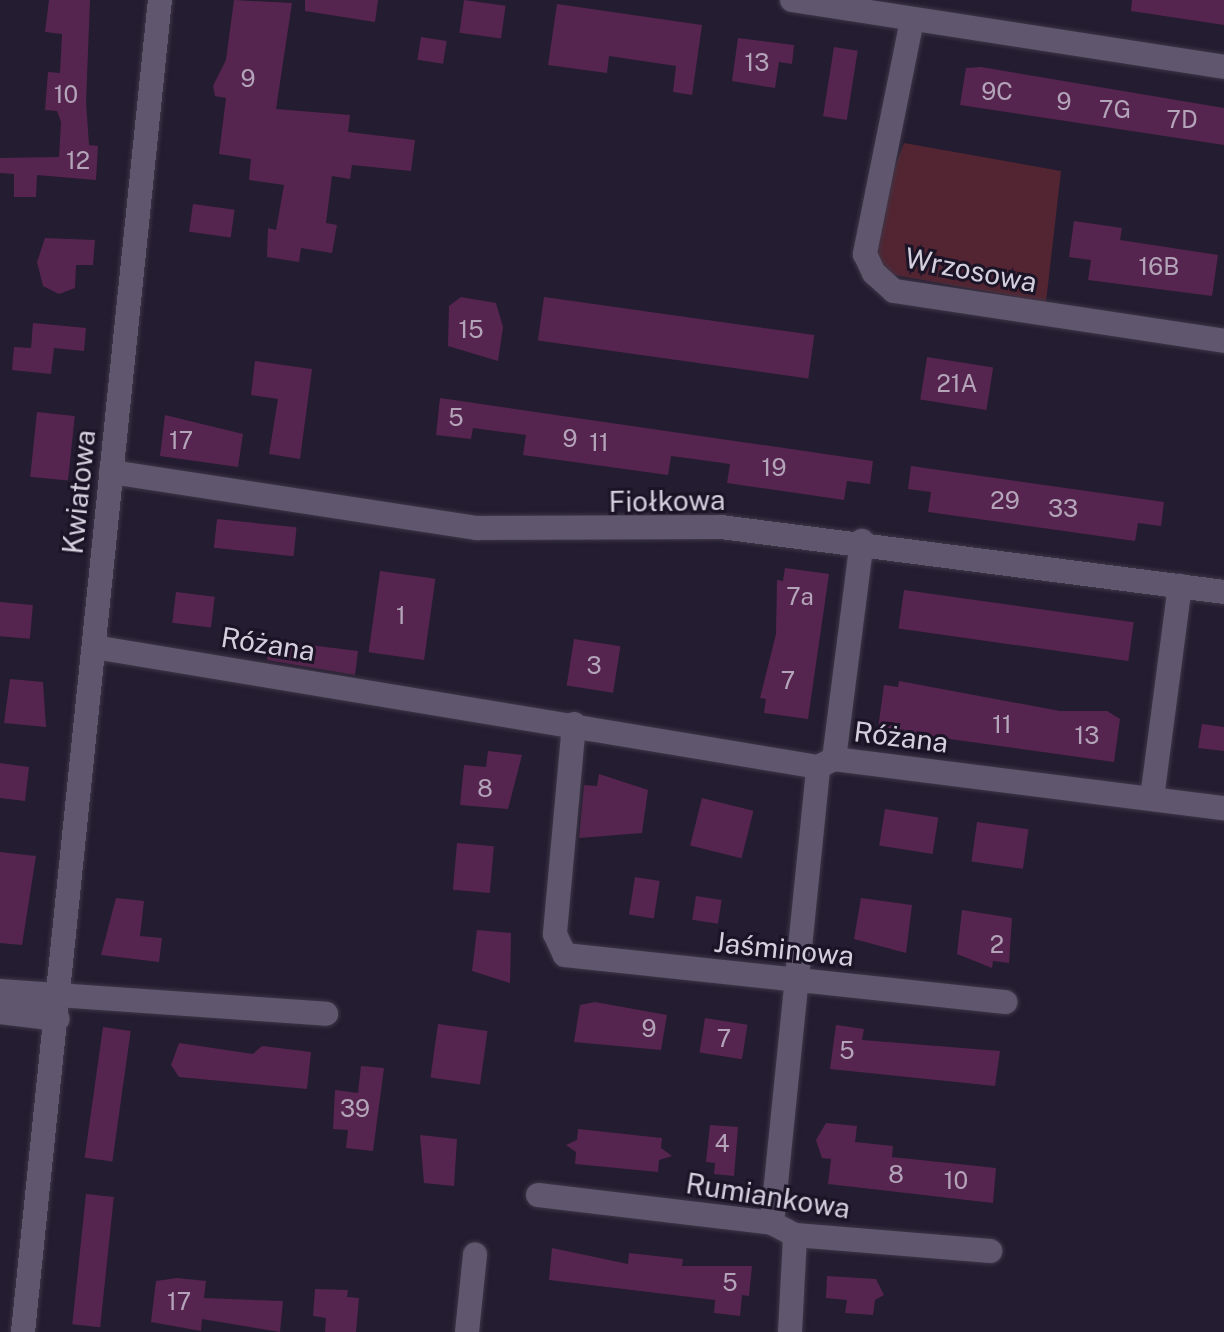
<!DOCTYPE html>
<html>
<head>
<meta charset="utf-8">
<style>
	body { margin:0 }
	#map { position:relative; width:1224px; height:1332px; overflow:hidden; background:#241c30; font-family:"Public Sans",sans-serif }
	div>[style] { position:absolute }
	.green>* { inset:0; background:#532532 }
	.building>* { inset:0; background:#56254f; transform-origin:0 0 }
	.roads { filter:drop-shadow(0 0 2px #3e3647) drop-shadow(0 0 2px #3e3647) }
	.minor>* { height:24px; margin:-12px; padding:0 12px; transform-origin:12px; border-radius:12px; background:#60566e }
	span { translate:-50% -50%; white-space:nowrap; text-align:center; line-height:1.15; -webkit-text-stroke:6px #1b1326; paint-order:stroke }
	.number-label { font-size:24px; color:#b4a4ba }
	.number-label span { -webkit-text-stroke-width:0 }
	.street-label { font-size:28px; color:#d4cfdd }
</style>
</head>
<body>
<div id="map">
	<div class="green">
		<div style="clip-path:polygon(904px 143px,1061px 171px,1046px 302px,889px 274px,873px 254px,879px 208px)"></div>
	</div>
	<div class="building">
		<div style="clip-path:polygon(49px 0,90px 0,86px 102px,89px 145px,98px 146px,96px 180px,37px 175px,36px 197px,14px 197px,14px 174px,0 173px,0 158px,59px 157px,61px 122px,57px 111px,45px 110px,48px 72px,60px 73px,62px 34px,45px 32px)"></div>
		<div style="clip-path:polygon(234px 0,292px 3px,276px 109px,350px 115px,348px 132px,415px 140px,411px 171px,352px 165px,350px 179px,332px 176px,326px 223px,337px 225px,332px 253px,301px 248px,299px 262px,267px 257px,268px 228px,276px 230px,284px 185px,249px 180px,251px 159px,219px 154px,226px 98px,215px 96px,213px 86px,226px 60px)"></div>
		<div style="clip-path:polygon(305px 0,378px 0,375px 22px,305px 11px)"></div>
		<div style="left:464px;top:0;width:42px;height:33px;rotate:8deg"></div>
		<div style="clip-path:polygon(1132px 0,1224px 0,1224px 25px,1131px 11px)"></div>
		<div style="clip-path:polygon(557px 4px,702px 25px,692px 95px,673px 92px,676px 66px,609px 56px,607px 73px,548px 65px)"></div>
		<div style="left:421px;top:37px;width:26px;height:23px;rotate:9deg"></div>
		<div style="clip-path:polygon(738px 38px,794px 45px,792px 64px,779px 62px,775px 88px,732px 81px)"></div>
		<div style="left:834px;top:47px;width:24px;height:70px;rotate:9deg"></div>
		<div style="clip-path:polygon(981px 67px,1224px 108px,1224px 145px,960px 105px,966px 68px)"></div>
		<div style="left:193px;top:204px;width:42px;height:28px;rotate:8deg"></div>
		<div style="clip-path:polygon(1074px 221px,1122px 228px,1120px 240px,1218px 255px,1212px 296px,1088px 280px,1091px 260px,1069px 257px)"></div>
		<div style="clip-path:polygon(45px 238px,95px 240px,93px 265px,76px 265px,75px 288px,59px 294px,43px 286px,37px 262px)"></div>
		<div style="clip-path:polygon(461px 297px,496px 303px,503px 327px,498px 361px,448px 346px,449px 306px)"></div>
		<div style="left:544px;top:297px;width:273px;height:44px;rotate:8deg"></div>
		<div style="clip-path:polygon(33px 323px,86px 328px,84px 351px,54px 348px,51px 374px,12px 370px,14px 347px,31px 348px)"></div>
		<div style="left:927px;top:357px;width:67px;height:43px;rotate:9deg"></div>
		<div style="clip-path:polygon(255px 361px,312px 369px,300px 459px,269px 454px,278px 399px,251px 395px)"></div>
		<div style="clip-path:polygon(440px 398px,873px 461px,870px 484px,847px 481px,844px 500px,727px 483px,730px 464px,694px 459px,671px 456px,668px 475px,523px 455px,526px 435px,473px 428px,471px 439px,436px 435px)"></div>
		<div style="left:37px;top:412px;width:38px;height:65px;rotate:6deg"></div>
		<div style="clip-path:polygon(165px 415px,243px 434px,238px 467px,160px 456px)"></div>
		<div style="clip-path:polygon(911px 466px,1164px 502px,1161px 526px,1138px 523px,1135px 541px,928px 512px,931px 492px,908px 489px)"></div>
		<div style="left:217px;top:519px;width:80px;height:29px;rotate:6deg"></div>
		<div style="clip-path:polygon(785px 568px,829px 574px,808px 719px,764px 713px,766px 699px,760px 698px,776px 634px,777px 580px,783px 581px)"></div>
		<div style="left:380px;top:571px;width:56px;height:82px;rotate:8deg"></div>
		<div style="left:904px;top:590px;width:232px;height:39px;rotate:8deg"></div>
		<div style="left:176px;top:592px;width:39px;height:31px;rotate:7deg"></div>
		<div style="left:0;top:602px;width:33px;height:34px;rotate:5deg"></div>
		<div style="left:574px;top:639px;width:47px;height:47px;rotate:9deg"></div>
		<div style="clip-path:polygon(269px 640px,358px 651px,355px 675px,267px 660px)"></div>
		<div style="clip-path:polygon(10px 679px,43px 682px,46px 727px,4px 723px)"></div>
		<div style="clip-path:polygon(899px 681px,1060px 711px,1107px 711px,1120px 719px,1114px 762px,878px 729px,884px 685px,898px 687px)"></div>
		<div style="clip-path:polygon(1202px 724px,1224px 727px,1224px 751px,1198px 748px)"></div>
		<div style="clip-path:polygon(488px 751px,522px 755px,508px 809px,460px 805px,464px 765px,486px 767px)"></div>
		<div style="clip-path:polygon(0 763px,29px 767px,25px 801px,0 798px)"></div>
		<div style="clip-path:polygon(599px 774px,648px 790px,642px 833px,579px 838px,584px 785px,597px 786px)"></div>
		<div style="left:702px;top:798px;width:53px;height:49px;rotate:14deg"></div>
		<div style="left:885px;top:809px;width:54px;height:37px;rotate:9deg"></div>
		<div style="left:977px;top:822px;width:52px;height:40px;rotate:8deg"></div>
		<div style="left:457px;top:843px;width:37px;height:47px;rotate:5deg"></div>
		<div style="clip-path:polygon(0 852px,36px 856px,22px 945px,0 943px)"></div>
		<div style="left:635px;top:877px;width:25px;height:38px;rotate:9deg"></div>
		<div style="left:696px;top:896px;width:26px;height:24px;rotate:9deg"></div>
		<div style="clip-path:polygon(116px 898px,144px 901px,140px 936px,162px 938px,159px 962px,101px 955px)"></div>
		<div style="clip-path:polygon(861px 898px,912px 905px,906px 953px,854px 939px)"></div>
		<div style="clip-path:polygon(962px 910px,1012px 918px,1009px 963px,993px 961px,992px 968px,957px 954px)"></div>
		<div style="clip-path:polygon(477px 930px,511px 933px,510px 983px,472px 971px)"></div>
		<div style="clip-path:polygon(595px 1002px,667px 1015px,661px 1050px,574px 1042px,580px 1005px)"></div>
		<div style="left:705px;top:1018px;width:43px;height:35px;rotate:9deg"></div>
		<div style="left:438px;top:1024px;width:50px;height:54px;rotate:8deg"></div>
		<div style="clip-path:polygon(836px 1025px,864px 1029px,862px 1040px,1000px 1051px,995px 1086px,830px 1069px)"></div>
		<div style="left:103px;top:1027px;width:28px;height:132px;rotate:8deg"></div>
		<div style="clip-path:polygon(179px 1043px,253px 1054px,262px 1046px,311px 1052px,307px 1089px,179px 1077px,171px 1065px)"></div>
		<div style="clip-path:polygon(361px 1066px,384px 1068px,373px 1151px,346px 1148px,348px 1130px,333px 1129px,335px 1090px,358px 1093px)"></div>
		<div style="clip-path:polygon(826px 1123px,857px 1126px,855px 1142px,893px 1146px,892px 1157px,996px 1168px,993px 1203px,828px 1184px,831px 1159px,822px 1158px,816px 1140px)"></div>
		<div style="clip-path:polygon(710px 1125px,738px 1127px,734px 1176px,714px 1174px,715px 1163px,706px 1162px)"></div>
		<div style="clip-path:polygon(578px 1129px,662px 1138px,661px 1148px,672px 1156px,659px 1160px,658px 1172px,575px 1164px,576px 1152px,566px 1145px,577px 1140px)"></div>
		<div style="clip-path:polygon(420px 1135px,457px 1139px,454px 1186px,424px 1183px)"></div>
		<div style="left:86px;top:1194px;width:28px;height:131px;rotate:6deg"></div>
		<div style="clip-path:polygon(552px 1248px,628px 1264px,629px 1253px,683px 1259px,682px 1266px,752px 1266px,749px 1296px,742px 1295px,740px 1316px,714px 1313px,715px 1300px,549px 1280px)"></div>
		<div style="clip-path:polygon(827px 1276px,876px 1279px,884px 1295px,875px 1300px,873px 1315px,845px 1313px,847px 1300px,826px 1298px)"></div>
		<div style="clip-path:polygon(177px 1278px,206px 1281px,204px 1298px,283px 1301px,280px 1332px,202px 1319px,201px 1331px,151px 1322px,156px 1281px)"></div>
		<div style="clip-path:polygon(315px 1289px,348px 1290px,347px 1297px,359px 1298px,356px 1332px,325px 1332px,326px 1318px,313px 1316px)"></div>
	</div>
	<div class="roads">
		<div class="minor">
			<div style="left:792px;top:0;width:437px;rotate:8.8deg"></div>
			<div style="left:912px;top:20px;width:239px;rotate:101.4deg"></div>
			<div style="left:865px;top:254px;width:21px;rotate:65deg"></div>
			<div style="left:874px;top:273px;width:27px;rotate:42deg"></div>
			<div style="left:894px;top:291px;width:334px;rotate:8.6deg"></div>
			<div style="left:111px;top:472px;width:370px;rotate:8.7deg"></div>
			<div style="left:477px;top:528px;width:244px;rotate:-0.2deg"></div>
			<div style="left:721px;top:527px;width:507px;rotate:7.36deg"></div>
			<div style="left:94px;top:647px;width:734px;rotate:9.41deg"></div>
			<div style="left:818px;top:767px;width:18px;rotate:-27deg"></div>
			<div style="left:834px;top:759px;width:393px;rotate:7.2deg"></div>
			<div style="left:574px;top:724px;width:211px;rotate:95.2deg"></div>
			<div style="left:555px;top:934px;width:23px;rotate:65deg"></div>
			<div style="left:565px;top:955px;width:443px;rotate:6.1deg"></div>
			<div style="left:834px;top:759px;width:220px;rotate:-82.7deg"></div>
			<div style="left:1152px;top:798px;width:214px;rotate:-82.5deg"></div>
			<div style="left:0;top:991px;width:327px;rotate:4deg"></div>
			<div style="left:0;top:1012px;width:58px;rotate:6.9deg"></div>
			<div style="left:538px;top:1195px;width:236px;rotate:6.8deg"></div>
			<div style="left:772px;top:1223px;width:26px;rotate:28deg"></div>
			<div style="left:795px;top:1235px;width:196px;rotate:4.7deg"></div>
			<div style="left:772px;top:1223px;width:458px;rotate:-84.2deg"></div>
			<div style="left:23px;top:1332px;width:1339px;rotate:-84.13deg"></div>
			<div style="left:467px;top:1332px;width:78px;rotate:-84.1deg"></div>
			<div style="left:790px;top:1332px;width:97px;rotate:-87deg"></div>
		</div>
	</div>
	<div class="number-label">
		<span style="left:757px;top:63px">13</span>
		<span style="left:248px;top:79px">9</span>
		<span style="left:997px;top:92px">9C</span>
		<span style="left:66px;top:95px">10</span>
		<span style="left:1064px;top:102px">9</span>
		<span style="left:1115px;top:110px">7G</span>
		<span style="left:1182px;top:120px">7D</span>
		<span style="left:78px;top:161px">12</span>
		<span style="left:1159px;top:267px">16B</span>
		<span style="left:471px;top:330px">15</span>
		<span style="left:957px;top:384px">21A</span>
		<span style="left:456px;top:418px">5</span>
		<span style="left:570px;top:439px">9</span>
		<span style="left:181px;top:441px">17</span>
		<span style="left:599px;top:443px">11</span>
		<span style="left:774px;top:468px">19</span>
		<span style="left:1005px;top:501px">29</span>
		<span style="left:1063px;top:509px">33</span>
		<span style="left:800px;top:597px">7a</span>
		<span style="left:401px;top:616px">1</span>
		<span style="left:594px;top:666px">3</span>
		<span style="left:788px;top:681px">7</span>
		<span style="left:1002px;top:725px">11</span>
		<span style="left:1087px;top:736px">13</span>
		<span style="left:485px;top:789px">8</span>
		<span style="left:997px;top:945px">2</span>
		<span style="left:649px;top:1029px">9</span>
		<span style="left:724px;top:1039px">7</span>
		<span style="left:847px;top:1051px">5</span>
		<span style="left:355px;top:1109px">39</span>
		<span style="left:722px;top:1144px">4</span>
		<span style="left:896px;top:1175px">8</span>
		<span style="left:956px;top:1181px">10</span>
		<span style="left:730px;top:1283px">5</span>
		<span style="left:179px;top:1302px">17</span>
	</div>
	<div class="street-label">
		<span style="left:971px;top:270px;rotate:11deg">Wrzosowa</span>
		<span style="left:79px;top:492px;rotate:-84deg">Kwiatowa</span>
		<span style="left:667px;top:501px;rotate:-1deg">Fiołkowa</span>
		<span style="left:268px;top:644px;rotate:9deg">Różana</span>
		<span style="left:901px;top:737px;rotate:7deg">Różana</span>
		<span style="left:784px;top:949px;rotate:6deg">Jaśminowa</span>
		<span style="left:768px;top:1196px;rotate:9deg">Rumiankowa</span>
	</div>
</div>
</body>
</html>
